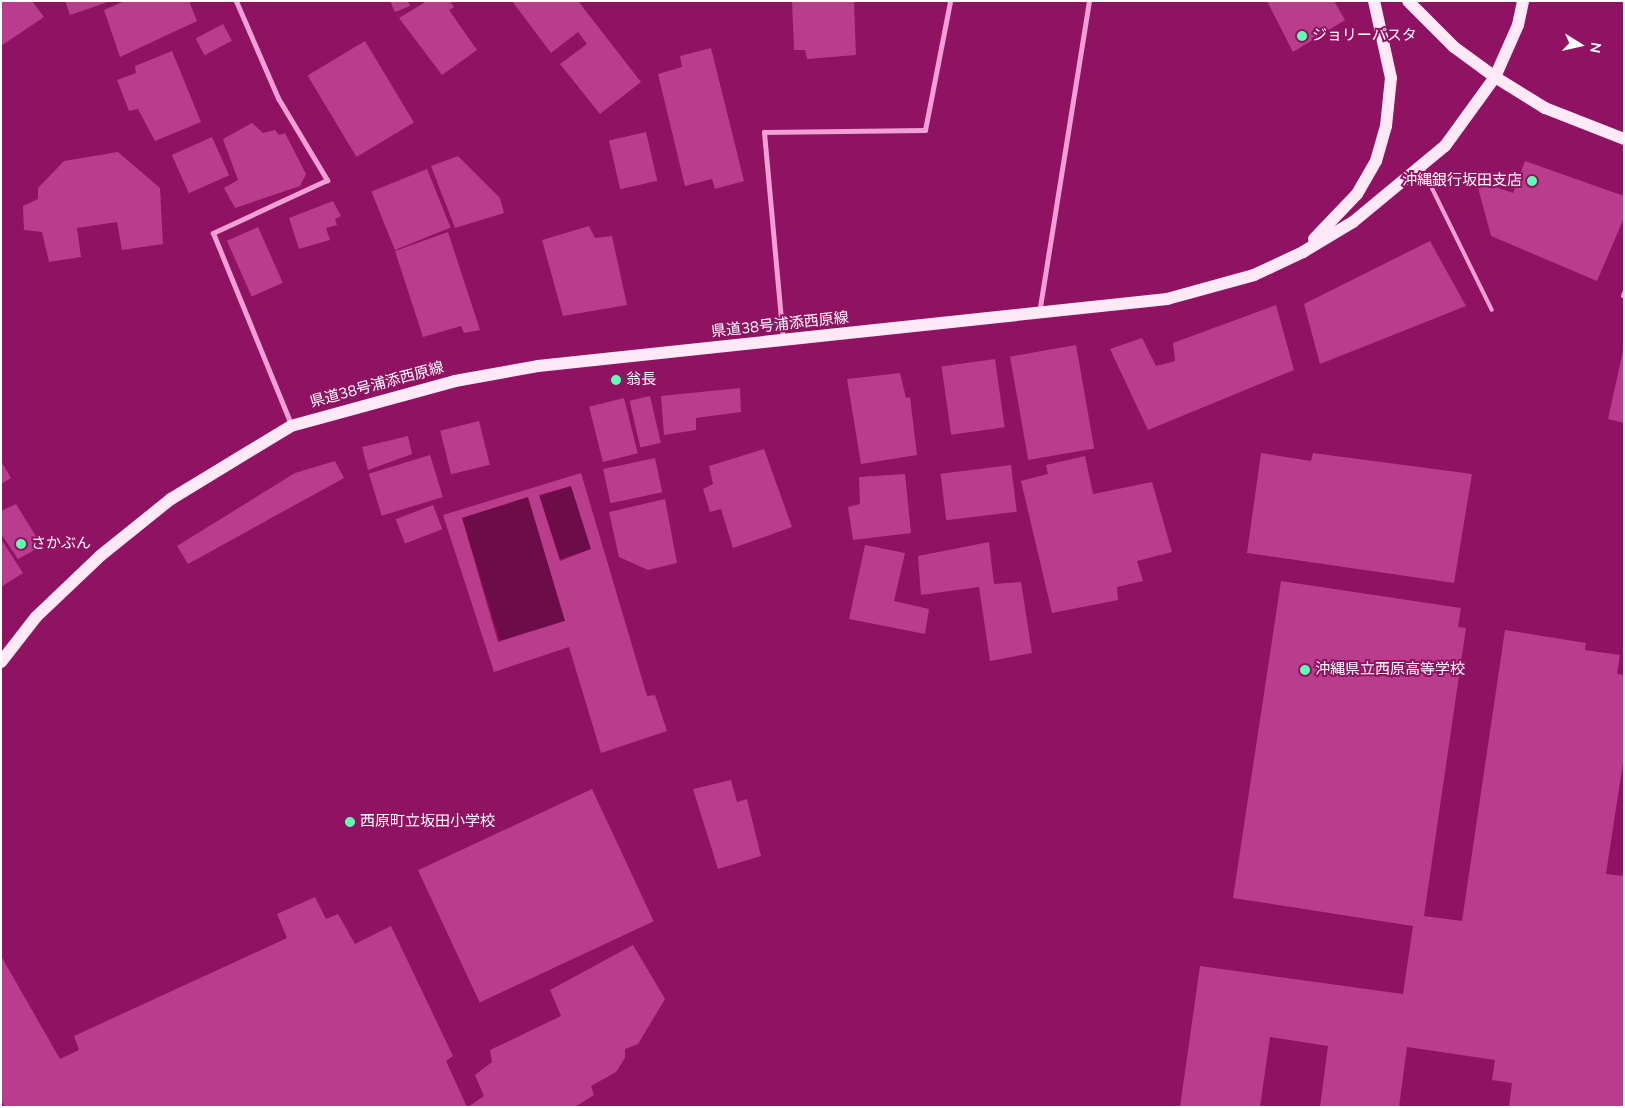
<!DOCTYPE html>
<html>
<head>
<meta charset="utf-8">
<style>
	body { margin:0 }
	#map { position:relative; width:1625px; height:1108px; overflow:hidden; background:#901363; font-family:"Nunito Sans","Noto Sans JP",sans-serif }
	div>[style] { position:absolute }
	.water>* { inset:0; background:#6c0c49; transform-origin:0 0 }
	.building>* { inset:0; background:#b93c8d; transform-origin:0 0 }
	.lane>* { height:4px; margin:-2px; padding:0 2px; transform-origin:2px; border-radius:2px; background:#f19fd5 }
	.street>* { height:5px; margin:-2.5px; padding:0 2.5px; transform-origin:2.5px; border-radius:2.5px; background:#f19fd5 }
	.primary>* { height:12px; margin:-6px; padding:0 6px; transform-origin:6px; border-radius:6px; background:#ffe9f6 }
	.dots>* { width:14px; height:14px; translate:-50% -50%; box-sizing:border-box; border:2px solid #901363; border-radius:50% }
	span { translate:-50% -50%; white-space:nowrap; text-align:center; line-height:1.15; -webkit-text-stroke:4px #901363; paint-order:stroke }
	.poi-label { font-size:15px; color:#fff }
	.left { translate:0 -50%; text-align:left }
	.right { translate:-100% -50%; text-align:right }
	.street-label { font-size:15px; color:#fff }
	.frame { position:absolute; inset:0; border:2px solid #fff; pointer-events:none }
	.north { position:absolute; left:1555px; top:20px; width:50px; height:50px; -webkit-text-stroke:4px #901363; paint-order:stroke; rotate:100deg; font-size:14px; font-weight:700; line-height:20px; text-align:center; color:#fff }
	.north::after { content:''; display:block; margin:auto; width:18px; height:22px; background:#fff; clip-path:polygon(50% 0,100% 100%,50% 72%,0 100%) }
</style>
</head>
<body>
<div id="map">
	<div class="water">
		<div style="left:571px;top:486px;width:66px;height:33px;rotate:72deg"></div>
		<div style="left:528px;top:497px;width:129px;height:69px;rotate:73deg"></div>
	</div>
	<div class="building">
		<div style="clip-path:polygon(1px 1px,32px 1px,44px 17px,1px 46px)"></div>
		<div style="clip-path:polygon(65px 1px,108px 1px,108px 2px,70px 15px)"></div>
		<div style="clip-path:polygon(125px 1px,189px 1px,197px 21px,120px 57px,104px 10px)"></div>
		<div style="clip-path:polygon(390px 1px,408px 1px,410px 6px,395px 12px)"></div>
		<div style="clip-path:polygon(427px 1px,450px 1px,454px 7px,449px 10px,477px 50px,442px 75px,399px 18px)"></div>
		<div style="clip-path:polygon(512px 1px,578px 1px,641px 82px,600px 114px,560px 64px,587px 44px,578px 32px,551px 53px)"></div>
		<div style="clip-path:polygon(792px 1px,854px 1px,856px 55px,807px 59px,805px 50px,794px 50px)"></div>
		<div style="clip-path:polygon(1267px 1px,1334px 1px,1345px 20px,1293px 52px)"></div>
		<div style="left:223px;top:24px;width:19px;height:31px;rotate:62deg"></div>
		<div style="left:365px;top:41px;width:95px;height:67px;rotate:59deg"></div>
		<div style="clip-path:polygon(711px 48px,744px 181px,715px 189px,712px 179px,685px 186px,658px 74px,682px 67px,680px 56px)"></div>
		<div style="clip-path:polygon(172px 51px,201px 122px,155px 141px,138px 109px,129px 111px,117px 80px,136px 73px,135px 66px)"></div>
		<div style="clip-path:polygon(252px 123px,263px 133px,275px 130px,279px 135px,285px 133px,306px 174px,300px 186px,235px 208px,224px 188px,238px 180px,223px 139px)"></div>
		<div style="left:646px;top:132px;width:50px;height:38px;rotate:77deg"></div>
		<div style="left:212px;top:137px;width:42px;height:44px;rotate:66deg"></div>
		<div style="clip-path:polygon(118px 152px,160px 188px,163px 244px,122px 250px,117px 222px,77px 228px,81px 257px,49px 262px,42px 232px,24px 230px,23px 206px,38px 199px,38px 188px,64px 161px)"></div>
		<div style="clip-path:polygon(458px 156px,500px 198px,504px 213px,455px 228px,431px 166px)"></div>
		<div style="clip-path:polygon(1525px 161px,1624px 196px,1624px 218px,1597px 281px,1491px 236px,1476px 180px,1513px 193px)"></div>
		<div style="left:427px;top:169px;width:63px;height:60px;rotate:68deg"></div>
		<div style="clip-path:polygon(333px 201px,341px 216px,335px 219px,337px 225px,326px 228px,330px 240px,299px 249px,289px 218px)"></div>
		<div style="clip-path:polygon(589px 226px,595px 238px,612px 236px,627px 305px,563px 316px,542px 240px)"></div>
		<div style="left:258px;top:227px;width:61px;height:34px;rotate:66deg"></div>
		<div style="clip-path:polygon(448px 232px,480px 330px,464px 333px,461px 326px,423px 337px,395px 251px)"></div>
		<div style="clip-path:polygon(1430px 241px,1466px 306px,1320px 364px,1304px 304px)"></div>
		<div style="clip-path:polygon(1276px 305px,1294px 370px,1148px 430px,1110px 349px,1142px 338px,1156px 366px,1175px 361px,1173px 343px)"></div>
		<div style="left:1076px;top:345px;width:105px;height:67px;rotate:80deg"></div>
		<div style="clip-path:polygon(1623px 351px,1624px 351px,1624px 423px,1608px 419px)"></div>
		<div style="left:995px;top:359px;width:69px;height:54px;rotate:82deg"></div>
		<div style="clip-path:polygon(900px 373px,906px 398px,910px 397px,917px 455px,861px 464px,847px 379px)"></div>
		<div style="clip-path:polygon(740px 388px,741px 412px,696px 418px,696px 430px,664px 435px,661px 396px)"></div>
		<div style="left:650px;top:396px;width:48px;height:21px;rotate:77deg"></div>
		<div style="left:624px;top:398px;width:57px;height:36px;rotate:76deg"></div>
		<div style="left:479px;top:421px;width:45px;height:40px;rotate:76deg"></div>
		<div style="clip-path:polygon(408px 436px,412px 454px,368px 470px,362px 447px)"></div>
		<div style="clip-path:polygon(764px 449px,792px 527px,733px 548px,721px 509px,710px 512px,703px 489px,713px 484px,709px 466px)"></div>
		<div style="clip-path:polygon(1261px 453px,1311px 461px,1313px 453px,1472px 474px,1454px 583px,1247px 553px)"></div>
		<div style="left:430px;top:455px;width:44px;height:64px;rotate:73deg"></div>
		<div style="clip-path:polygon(1085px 456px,1093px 494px,1152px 482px,1172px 552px,1137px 561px,1143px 581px,1117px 587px,1118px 600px,1052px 613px,1021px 481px,1048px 474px,1046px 465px)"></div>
		<div style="left:655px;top:458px;width:35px;height:53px;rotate:78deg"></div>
		<div style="clip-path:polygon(1px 461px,11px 478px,1px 484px)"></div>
		<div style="clip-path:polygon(335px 461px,344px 478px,188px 564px,177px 546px,295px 473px)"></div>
		<div style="left:1011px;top:465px;width:47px;height:71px;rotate:83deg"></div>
		<div style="clip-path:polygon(evenodd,581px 473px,647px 696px,655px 695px,667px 731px,601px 753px,569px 647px,494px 672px,443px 515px,581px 473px,571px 486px,591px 549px,560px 561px,539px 495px,571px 486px,581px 473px,528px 497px,565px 621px,498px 642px,462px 518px,528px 497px)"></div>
		<div style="clip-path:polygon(905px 474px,911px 533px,853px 540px,848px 507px,860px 504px,859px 477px)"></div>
		<div style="clip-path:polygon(665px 499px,677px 563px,648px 570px,619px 557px,609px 512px)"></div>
		<div style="clip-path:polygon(16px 504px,42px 546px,18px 559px,1px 534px,1px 511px)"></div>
		<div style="left:433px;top:505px;width:26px;height:40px;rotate:69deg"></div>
		<div style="clip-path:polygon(1px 539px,23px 573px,1px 587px)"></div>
		<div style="clip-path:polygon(989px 542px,994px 584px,1021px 582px,1032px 653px,990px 661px,979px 587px,921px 595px,918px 556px)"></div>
		<div style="clip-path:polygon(865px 545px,905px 553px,894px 601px,929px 609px,925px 634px,849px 619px)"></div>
		<div style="clip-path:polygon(1281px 581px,1461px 608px,1458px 627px,1466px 628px,1424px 916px,1462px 921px,1505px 630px,1586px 643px,1585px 650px,1620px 655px,1617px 674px,1624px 675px,1624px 756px,1606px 874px,1624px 876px,1624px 1107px,1509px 1107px,1512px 1083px,1492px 1080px,1495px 1060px,1407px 1047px,1399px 1107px,1320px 1107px,1328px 1046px,1270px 1037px,1260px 1107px,1180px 1107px,1200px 966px,1403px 994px,1413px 926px,1233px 898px)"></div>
		<div style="clip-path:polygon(731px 780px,737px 802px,747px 799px,761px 856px,718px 869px,693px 789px)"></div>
		<div style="left:592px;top:789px;width:146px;height:192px;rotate:65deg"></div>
		<div style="clip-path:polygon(315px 897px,326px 919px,338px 914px,355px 944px,391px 926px,453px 1056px,446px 1061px,467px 1107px,5px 1107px,1px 1100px,1px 956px,60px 1059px,79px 1050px,74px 1036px,287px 938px,277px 914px)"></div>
		<div style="clip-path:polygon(633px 945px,665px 999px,638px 1044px,625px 1049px,625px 1058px,616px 1072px,591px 1086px,594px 1095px,575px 1107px,468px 1107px,484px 1096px,475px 1075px,492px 1062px,490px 1050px,561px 1016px,550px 990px)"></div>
	</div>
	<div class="lane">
		<div style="left:1422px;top:168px;width:158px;rotate:63.8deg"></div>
		<div style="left:1623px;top:296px;width:3px;rotate:-72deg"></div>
	</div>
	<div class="street">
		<div style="left:236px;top:1px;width:106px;rotate:66.6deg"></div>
		<div style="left:278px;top:98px;width:96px;rotate:59.1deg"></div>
		<div style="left:327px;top:180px;width:126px;rotate:155.1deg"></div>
		<div style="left:213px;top:233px;width:206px;rotate:67.8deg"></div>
		<div style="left:1039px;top:313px;width:316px;rotate:-80.9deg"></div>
		<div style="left:783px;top:341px;width:210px;rotate:-95.2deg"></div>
		<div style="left:764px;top:132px;width:161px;rotate:-0.7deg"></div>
		<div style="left:925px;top:130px;width:131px;rotate:-79deg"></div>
	</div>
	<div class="primary">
		<div style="left:1408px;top:1px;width:65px;rotate:45deg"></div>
		<div style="left:1454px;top:47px;width:51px;rotate:36.2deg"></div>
		<div style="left:1495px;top:77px;width:59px;rotate:31.8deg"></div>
		<div style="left:1545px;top:108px;width:85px;rotate:21.4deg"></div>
		<div style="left:1314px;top:239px;width:62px;rotate:-46.3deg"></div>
		<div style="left:1357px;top:194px;width:38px;rotate:-60deg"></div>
		<div style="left:1376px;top:161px;width:36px;rotate:-74deg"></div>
		<div style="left:1386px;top:126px;width:48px;rotate:-84.1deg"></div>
		<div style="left:1391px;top:78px;width:79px;rotate:-102.4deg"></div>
		<div style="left:1px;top:662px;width:57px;rotate:-52.1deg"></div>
		<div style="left:36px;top:617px;width:88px;rotate:-43.6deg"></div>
		<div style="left:100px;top:556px;width:91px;rotate:-38.8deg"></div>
		<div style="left:171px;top:499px;width:140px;rotate:-31.3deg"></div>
		<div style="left:291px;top:426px;width:170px;rotate:-15.3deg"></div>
		<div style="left:455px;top:381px;width:84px;rotate:-10.2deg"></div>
		<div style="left:538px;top:366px;width:633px;rotate:-6.08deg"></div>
		<div style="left:1167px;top:299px;width:90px;rotate:-15.4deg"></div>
		<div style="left:1254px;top:275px;width:54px;rotate:-25.1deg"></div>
		<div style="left:1303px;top:252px;width:58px;rotate:-31deg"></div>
		<div style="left:1353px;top:222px;width:119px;rotate:-39.6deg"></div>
		<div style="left:1445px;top:146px;width:85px;rotate:-54.1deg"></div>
		<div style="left:1495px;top:77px;width:57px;rotate:-66.1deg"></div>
		<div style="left:1518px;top:25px;width:25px;rotate:-78deg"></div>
	</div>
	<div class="dots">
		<div style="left:1302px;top:36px;background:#5fffb0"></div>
		<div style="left:1532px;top:181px;background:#5fffb0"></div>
		<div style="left:616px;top:380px;background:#5fffb0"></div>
		<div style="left:21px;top:544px;background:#5fffb0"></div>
		<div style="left:1305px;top:670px;background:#5fffb0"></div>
		<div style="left:350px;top:822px;background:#5fffb0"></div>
	</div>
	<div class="poi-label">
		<span class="left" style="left:1312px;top:36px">ジョリーパスタ</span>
		<span class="right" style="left:1522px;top:181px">沖縄銀行坂田支店</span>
		<span class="left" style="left:626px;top:380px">翁長</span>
		<span class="left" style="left:31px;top:544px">さかぶん</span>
		<span class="left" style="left:1315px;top:670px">沖縄県立西原高等学校</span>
		<span class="left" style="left:360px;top:822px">西原町立坂田小学校</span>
	</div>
	<div class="street-label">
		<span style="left:780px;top:325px;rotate:-6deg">県道38号浦添西原線</span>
		<span style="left:377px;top:385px;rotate:-15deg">県道38号浦添西原線</span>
	</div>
	<div class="frame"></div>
	<div class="north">N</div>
</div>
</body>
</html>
